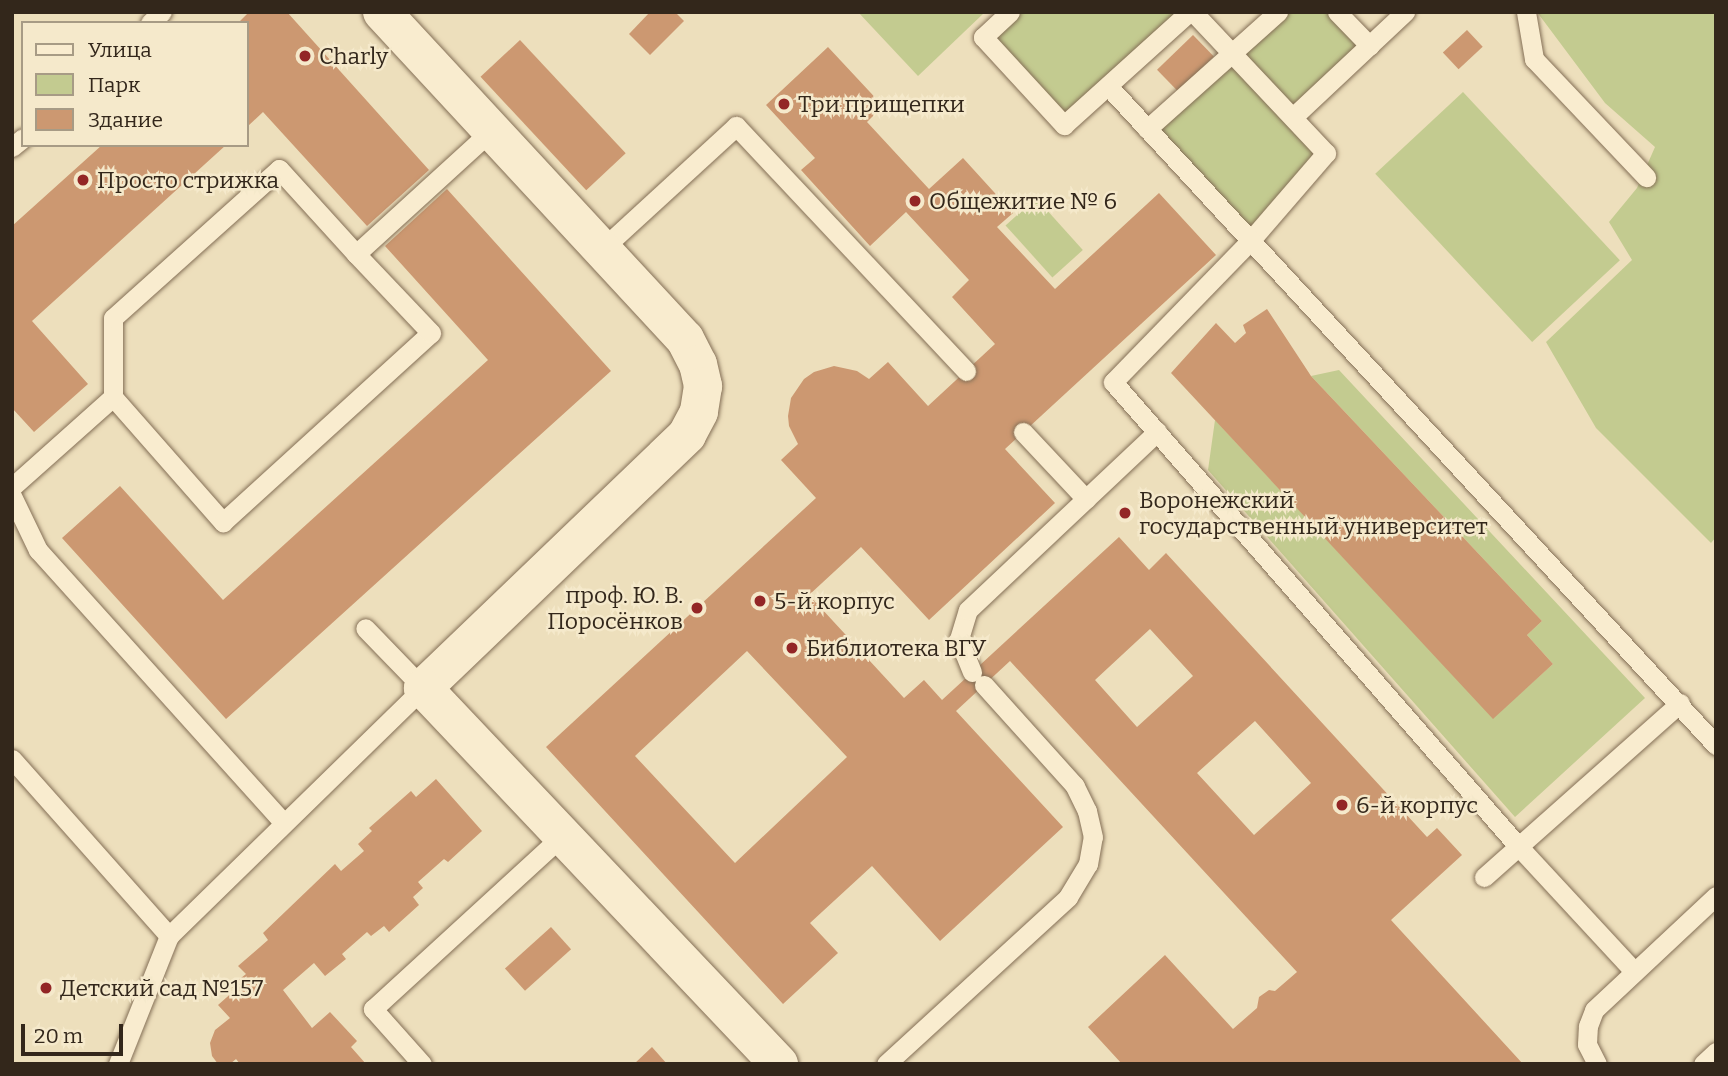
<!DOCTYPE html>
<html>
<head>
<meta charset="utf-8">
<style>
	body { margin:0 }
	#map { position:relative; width:1728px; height:1076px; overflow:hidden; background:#eddfbc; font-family:Bitter,serif }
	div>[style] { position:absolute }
	.green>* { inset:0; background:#c3cb90; transform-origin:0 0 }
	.building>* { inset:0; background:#cc9871; transform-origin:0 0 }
	.roads { filter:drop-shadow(0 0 2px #846f56) drop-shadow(0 0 2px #846f56) }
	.lane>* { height:19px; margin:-9.5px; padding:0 9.5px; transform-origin:9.5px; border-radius:9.5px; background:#f9eccf }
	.street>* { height:38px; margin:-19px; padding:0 19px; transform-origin:19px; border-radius:19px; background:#f9eccf }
	.dots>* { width:19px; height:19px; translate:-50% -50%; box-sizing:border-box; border:4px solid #f5e9cb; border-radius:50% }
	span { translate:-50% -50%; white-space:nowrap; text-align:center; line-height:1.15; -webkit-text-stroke:5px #f5e9cb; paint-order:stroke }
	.poi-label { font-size:23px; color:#33271b }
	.left { translate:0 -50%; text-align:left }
	.right { translate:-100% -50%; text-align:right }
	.frame { position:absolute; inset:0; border:14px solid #33271b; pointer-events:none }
	.legend { position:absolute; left:21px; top:21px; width:228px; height:126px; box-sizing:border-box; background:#f5e9cb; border:2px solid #a79b85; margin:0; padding:9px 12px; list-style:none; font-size:21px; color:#33271b }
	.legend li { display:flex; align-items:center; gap:14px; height:35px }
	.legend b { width:35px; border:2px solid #a79b85 }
	.scale { position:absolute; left:21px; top:1024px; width:102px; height:32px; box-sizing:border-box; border:4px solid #33271b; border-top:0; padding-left:9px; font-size:21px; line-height:24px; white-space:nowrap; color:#33271b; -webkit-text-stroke:5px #f5e9cb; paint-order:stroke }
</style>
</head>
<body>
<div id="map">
	<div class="green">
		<div style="clip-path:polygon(858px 12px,985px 12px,918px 76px)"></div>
		<div style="clip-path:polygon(1010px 12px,1189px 12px,1064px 125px,983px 37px)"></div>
		<div style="clip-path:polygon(1278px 12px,1337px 12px,1370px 46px,1293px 117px,1326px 153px,1251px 240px,1147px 129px)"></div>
		<div style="clip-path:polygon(1537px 12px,1716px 12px,1716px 537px,1711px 543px,1596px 428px,1546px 342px,1632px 260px,1609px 222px,1637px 188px,1655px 147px,1605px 103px)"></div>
		<div style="left:1463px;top:92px;width:230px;height:120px;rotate:47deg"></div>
		<div style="left:1036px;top:198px;width:70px;height:41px;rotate:48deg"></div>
		<div style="clip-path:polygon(1339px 370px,1645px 698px,1515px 817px,1208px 470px,1215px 420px,1493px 718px,1553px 664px,1527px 635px,1542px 621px,1311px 376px)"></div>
	</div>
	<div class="building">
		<div style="clip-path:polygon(249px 12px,287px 12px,429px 170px,367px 226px,263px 112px,247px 127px,247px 23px,238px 23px)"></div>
		<div style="clip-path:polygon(650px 12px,675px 12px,684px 21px,650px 55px,629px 34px)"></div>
		<div style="left:1467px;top:30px;width:23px;height:33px;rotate:47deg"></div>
		<div style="left:1193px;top:35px;width:30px;height:50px;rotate:46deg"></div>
		<div style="left:520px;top:40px;width:155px;height:54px;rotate:47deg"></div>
		<div style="clip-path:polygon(evenodd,828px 47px,883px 106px,867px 122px,929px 189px,963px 158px,1013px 213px,997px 227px,1055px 289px,1159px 193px,1216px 255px,1005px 449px,1055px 503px,929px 620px,861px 547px,809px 595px,904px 698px,924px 680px,942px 700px,1119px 537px,1149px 570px,1166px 553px,1427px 837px,1437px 828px,1462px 855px,1391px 920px,1523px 1064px,1122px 1064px,1088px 1027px,1165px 955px,1233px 1029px,1257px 1008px,1259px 997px,1269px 990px,1275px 991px,1297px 972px,1010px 661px,956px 711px,1063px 827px,940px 941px,872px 866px,810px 923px,838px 953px,783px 1004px,546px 747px,816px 498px,781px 460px,798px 444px,789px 426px,788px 416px,791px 398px,804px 379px,814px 372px,834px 366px,857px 371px,869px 379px,888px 362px,928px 406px,995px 344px,952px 297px,969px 280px,906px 212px,870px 246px,801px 170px,815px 158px,766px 105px,828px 47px,1150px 629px,1193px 676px,1137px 727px,1095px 680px,1150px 629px,828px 47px,747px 651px,847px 757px,735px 863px,635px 756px,747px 651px,828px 47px,1255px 721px,1311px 783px,1254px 835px,1197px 773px,1255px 721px)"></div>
		<div style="clip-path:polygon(102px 145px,226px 145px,32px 321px,88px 384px,34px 432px,12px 408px,12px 226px)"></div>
		<div style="clip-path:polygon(447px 189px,611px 371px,226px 719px,62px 538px,120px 486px,223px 600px,488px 360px,385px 246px)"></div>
		<div style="clip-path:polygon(1267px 309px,1311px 376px,1542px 621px,1527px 635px,1553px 664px,1493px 719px,1171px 373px,1216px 323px,1235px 343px,1246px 333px,1243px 325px)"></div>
		<div style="clip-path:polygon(436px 779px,482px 831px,448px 862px,444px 859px,418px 882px,423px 888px,413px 897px,419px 905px,389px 932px,384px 926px,371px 936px,367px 932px,342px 954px,346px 959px,325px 976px,314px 963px,283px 990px,312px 1028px,330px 1012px,357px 1041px,351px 1047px,366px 1064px,240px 1064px,236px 1059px,230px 1064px,218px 1064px,212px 1056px,210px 1043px,215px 1030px,230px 1018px,218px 1005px,235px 990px,231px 986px,246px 974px,238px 966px,268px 940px,263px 933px,335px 864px,341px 871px,364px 851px,358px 844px,372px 831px,369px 828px,411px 791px,416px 797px)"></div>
		<div style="left:551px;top:927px;width:30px;height:62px;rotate:48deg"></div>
		<div style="clip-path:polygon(652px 1047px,667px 1064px,634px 1064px)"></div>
	</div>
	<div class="roads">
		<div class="lane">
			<div style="left:1010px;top:12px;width:37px;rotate:137deg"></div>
			<div style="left:983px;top:37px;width:120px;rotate:47.4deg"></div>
			<div style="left:1064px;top:125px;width:169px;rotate:-42.1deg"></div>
			<div style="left:1193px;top:12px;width:194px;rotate:46.7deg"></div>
			<div style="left:1326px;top:153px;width:115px;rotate:130.8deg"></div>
			<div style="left:1251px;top:240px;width:198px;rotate:134.2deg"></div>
			<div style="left:1113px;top:382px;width:617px;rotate:48.88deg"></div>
			<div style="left:1519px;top:847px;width:169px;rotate:47.2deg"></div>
			<div style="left:1337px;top:12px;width:47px;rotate:45.9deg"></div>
			<div style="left:1526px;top:12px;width:48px;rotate:80.3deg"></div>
			<div style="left:1534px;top:59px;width:163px;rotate:46.5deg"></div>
			<div style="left:150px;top:23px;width:16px;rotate:-43deg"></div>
			<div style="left:1108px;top:86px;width:897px;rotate:47.31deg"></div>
			<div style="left:1293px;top:117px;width:154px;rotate:-43.2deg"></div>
			<div style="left:1147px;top:129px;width:176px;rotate:-41.8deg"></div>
			<div style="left:12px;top:147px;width:14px;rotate:-39deg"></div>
			<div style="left:602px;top:249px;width:182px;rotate:-42.5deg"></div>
			<div style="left:736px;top:126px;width:336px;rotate:46.8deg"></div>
			<div style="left:113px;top:397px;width:167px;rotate:48.7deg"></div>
			<div style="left:223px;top:522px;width:281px;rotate:-42.3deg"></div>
			<div style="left:431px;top:333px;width:109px;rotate:-133.5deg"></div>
			<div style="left:1023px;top:432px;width:92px;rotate:46.8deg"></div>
			<div style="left:12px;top:487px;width:135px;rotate:-41.7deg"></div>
			<div style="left:113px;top:397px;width:79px;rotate:-90deg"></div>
			<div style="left:113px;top:318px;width:223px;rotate:-41.9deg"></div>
			<div style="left:279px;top:169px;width:115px;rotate:47.8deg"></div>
			<div style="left:356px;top:254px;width:184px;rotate:-42.4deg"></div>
			<div style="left:12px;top:496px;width:60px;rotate:64.3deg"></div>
			<div style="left:38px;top:550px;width:367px;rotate:48deg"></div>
			<div style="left:972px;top:672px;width:35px;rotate:-112deg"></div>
			<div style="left:959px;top:639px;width:30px;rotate:-73deg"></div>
			<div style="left:968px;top:610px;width:260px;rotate:-43.3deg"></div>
			<div style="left:12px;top:759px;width:237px;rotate:48.4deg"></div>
			<div style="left:1484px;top:877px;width:262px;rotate:-41.6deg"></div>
			<div style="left:118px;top:1064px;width:138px;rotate:-68.3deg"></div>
			<div style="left:169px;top:936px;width:355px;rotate:-44.3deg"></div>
			<div style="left:423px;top:688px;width:83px;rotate:-134deg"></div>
			<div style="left:422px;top:1064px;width:74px;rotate:-131.7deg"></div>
			<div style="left:373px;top:1009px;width:258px;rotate:-42.5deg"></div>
			<div style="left:886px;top:1064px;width:247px;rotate:-42.5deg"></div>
			<div style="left:1068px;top:897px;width:39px;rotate:-59deg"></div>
			<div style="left:1088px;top:864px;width:27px;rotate:-80deg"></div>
			<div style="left:1093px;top:837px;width:27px;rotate:-103deg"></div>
			<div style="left:1087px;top:811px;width:28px;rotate:-116deg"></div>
			<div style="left:1075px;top:786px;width:136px;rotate:-132deg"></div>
			<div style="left:1597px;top:1064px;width:22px;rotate:-117deg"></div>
			<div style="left:1587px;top:1044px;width:18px;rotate:-87deg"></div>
			<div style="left:1588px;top:1026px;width:17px;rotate:-69deg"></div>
			<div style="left:1594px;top:1010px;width:167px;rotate:-43.1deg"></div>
			<div style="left:1703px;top:1064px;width:18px;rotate:-43deg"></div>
		</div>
		<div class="street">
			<div style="left:382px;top:12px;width:446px;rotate:47.2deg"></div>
			<div style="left:685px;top:339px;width:28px;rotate:63deg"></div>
			<div style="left:698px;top:364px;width:23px;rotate:77deg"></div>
			<div style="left:703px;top:386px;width:26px;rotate:99deg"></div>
			<div style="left:699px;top:412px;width:26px;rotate:118deg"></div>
			<div style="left:687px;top:435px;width:366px;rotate:136.2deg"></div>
			<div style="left:423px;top:688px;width:518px;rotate:46.57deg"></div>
		</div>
	</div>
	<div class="dots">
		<div style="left:305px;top:56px;background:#932626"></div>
		<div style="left:784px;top:104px;background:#932626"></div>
		<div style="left:83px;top:180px;background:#932626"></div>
		<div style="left:915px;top:201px;background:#932626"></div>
		<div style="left:1125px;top:513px;background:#932626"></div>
		<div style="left:760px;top:601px;background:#932626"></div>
		<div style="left:697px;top:608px;background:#932626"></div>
		<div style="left:792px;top:648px;background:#932626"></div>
		<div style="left:1342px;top:805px;background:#932626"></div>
		<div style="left:46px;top:988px;background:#932626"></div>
	</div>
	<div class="poi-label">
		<span class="left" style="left:319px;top:56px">Charly</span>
		<span class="left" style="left:798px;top:104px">Три прищепки</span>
		<span class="left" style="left:97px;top:180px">Просто стрижка</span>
		<span class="left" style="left:929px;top:201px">Общежитие № 6</span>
		<span class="left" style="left:1139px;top:513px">Воронежский<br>государственный университет</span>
		<span class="right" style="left:683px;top:608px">проф. Ю. В.<br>Поросёнков</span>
		<span class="left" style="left:774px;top:601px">5-й корпус</span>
		<span class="left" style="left:806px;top:648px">Библиотека ВГУ</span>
		<span class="left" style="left:1356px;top:805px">6-й корпус</span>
		<span class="left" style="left:60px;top:988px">Детский сад №157</span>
	</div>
	<div class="frame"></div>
	<ul class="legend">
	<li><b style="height:9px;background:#f9eccf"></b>Улица</li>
	<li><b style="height:19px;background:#c3cb90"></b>Парк</li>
	<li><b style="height:19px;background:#cc9871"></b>Здание</li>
	</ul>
	<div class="scale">20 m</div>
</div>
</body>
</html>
